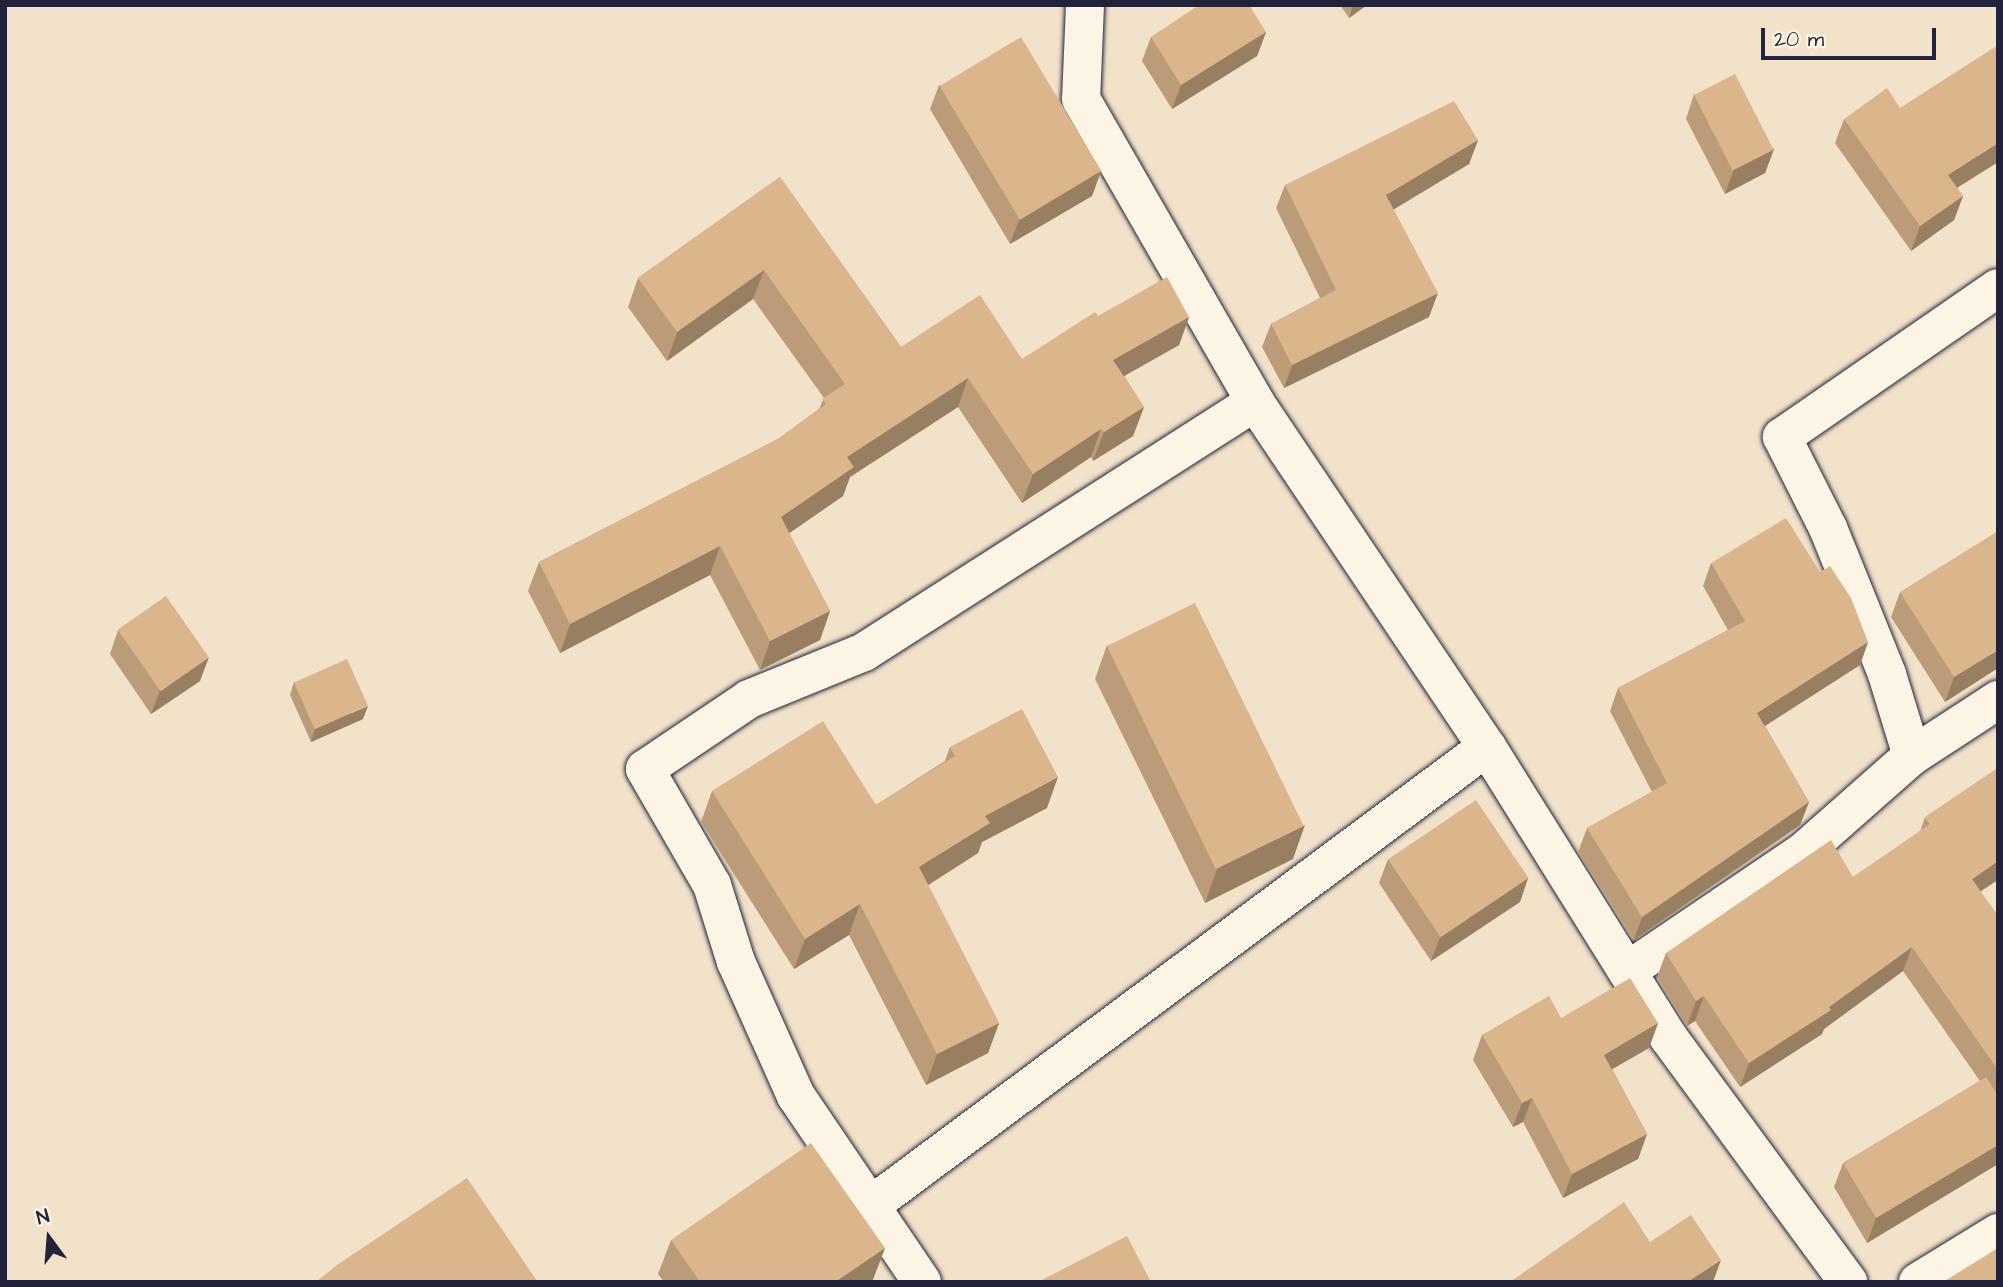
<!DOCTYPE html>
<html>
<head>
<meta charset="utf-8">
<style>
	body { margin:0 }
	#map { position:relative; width:2003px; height:1287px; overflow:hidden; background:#f2e2ca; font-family:"Architects Daughter",sans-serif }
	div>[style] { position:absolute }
	.roads { filter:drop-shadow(0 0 2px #22223b) drop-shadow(0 0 2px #22223b) }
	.minor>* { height:38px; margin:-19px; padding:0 19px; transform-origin:19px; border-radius:19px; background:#fcf5e5 }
	.wall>* { inset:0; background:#bc9c78 }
	.shaded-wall>* { inset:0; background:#997f62 }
	.building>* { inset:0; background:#dbb58c; transform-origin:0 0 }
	span { translate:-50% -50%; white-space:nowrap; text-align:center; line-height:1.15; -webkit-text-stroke:5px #fcf5e5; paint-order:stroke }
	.frame { position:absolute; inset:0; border:7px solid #22223b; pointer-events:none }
	.north { position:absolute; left:14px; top:1203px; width:70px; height:70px; -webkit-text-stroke:5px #fcf5e5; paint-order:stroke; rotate:344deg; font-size:19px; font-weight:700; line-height:28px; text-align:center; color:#22223b }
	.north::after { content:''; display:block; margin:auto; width:24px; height:32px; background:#22223b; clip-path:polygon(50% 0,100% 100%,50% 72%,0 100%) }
	.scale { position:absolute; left:1761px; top:28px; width:175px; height:32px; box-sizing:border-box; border:4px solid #22223b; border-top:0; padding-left:9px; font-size:21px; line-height:24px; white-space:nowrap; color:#22223b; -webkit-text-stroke:5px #fcf5e5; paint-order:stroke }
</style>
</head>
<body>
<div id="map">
	<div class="roads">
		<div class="minor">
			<div style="left:1085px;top:5px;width:94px;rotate:92.4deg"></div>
			<div style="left:1081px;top:99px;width:349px;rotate:60.1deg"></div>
			<div style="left:1255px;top:402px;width:416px;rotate:56.1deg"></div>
			<div style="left:1487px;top:747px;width:343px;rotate:58deg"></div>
			<div style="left:1669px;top:1038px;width:303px;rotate:53.7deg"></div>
			<div style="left:1912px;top:756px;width:86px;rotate:-107deg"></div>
			<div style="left:1887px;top:674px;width:157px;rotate:-112deg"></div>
			<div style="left:1828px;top:528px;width:102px;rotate:-116.8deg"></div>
			<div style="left:1782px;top:437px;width:262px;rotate:-34.6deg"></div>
			<div style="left:1627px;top:971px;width:212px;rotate:-34.1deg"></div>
			<div style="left:1803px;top:852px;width:145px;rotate:-41.4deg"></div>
			<div style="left:1912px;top:756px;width:103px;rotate:-33.1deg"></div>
			<div style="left:870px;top:1206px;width:769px;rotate:-36.65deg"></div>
			<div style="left:922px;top:1282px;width:225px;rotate:-124.1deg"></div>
			<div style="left:796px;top:1096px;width:147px;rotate:-114.1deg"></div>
			<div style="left:736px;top:962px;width:81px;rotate:-107.3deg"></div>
			<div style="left:712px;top:885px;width:134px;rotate:-120deg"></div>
			<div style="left:645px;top:769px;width:125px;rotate:-33.9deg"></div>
			<div style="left:749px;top:699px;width:124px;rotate:-22.2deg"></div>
			<div style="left:864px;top:652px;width:464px;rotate:-32.6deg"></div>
			<div style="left:1918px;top:1282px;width:94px;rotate:-31.5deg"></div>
		</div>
	</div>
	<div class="wall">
		<div style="clip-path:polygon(1340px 5px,1367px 5px,1349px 18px)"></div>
		<div style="clip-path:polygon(1266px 32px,1257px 56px,1172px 109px,1142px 61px,1151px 37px)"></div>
		<div style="clip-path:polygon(939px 85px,1101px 171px,1092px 196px,1010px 244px,930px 109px)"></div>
		<div style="clip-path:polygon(1694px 94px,1774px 149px,1765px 173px,1725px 194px,1686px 119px)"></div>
		<div style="clip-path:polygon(1844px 119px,1998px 162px,1957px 188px,1963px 196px,1954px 220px,1911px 251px,1835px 143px)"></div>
		<div style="clip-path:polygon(1478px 140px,1469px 164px,1393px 209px,1429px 317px,1284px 388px,1262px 347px,1271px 324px,1320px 298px,1276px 208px,1285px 185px)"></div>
		<div style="clip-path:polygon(780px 177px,901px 347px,1022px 359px,1098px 316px,1189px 317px,1179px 345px,1124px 376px,1144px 407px,1133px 436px,1093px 461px,1091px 457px,1022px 503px,958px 407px,850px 477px,843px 496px,789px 533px,830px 611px,820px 640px,760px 670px,710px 575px,560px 653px,528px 591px,539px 562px,778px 439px,819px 409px,824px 398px,753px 299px,667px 361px,628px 307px,638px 278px)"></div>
		<div style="clip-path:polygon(1711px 563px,1820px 572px,1868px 642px,1860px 665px,1765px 726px,1809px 802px,1800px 825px,1634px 940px,1578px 852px,1587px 828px,1652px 792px,1610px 711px,1618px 688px,1728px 630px,1703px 586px)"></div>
		<div style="clip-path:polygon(1900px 592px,1998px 668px,1945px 702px,1891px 617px)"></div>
		<div style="clip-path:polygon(118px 630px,200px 681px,151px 714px,110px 654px)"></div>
		<div style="clip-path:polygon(1107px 645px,1293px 859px,1205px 903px,1095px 679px)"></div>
		<div style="clip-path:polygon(294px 682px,363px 719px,311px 742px,290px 695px)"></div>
		<div style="clip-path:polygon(950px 747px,1047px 808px,982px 842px,978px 853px,928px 885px,999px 1023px,988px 1053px,926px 1085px,849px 935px,794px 969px,701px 822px,712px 791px,876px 805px,945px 761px)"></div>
		<div style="clip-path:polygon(1925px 817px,1998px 916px,1998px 1164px,1867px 1243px,1834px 1187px,1843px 1163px,1980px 1081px,1903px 971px,1824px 1029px,1822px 1034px,1740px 1087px,1695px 1021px,1687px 1026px,1657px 977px,1666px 953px,1853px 877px,1920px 832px)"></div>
		<div style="clip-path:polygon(1388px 859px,1528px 878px,1520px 902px,1431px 961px,1379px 883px)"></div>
		<div style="clip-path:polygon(1561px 1018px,1658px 1023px,1649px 1048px,1612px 1069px,1647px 1134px,1638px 1159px,1563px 1198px,1523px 1122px,1513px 1127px,1473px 1060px,1482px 1035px)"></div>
		<div style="clip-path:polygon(671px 1240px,885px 1248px,872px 1282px,664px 1282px,658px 1274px)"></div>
	</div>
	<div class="shaded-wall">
		<div style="clip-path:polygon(1353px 5px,1367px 5px,1349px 18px)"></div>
		<div style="clip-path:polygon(1266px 32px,1257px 56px,1172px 109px,1181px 85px)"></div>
		<div style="clip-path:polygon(1478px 140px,1469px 164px,1378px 219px,1386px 195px)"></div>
		<div style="clip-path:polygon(1998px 143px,1998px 162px,1939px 199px,1948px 175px)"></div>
		<div style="clip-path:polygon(1774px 149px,1765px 173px,1725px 194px,1734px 169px)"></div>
		<div style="clip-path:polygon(1101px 171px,1092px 196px,1010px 244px,1019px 220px)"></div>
		<div style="clip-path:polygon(1963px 196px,1954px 220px,1911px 251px,1920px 226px)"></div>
		<div style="clip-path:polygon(764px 270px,753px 299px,667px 361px,677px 332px)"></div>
		<div style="clip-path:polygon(1438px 293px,1429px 317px,1284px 388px,1292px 365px)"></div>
		<div style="clip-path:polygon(1189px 317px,1179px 345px,1103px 388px,1113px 360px)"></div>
		<div style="clip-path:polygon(968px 378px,958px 407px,850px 477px,843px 496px,771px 546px,781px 517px,847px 457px)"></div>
		<div style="clip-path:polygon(1144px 407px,1133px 436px,1093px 461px,1104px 432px)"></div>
		<div style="clip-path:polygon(1101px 429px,1091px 457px,1022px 503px,1033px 474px)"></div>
		<div style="clip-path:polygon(720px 546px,710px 575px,560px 653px,570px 624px)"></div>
		<div style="clip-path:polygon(830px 611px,820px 640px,760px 670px,770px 641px)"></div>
		<div style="clip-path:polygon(1868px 642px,1860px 665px,1749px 736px,1757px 713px)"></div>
		<div style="clip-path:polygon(1998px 650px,1998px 668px,1945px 702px,1954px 677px)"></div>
		<div style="clip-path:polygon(209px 657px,200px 681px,151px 714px,160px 690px)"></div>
		<div style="clip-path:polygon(368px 706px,363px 719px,311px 742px,315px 729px)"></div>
		<div style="clip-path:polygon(1058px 777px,1047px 808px,982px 842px,978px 853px,908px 898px,919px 867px,985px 816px)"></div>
		<div style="clip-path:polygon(1809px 802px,1800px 825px,1634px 940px,1642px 917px)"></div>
		<div style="clip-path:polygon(1305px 825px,1293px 859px,1205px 903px,1217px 869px)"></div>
		<div style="clip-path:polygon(1998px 861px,1998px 880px,1963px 903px,1972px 879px)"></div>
		<div style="clip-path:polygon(1528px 878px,1520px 902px,1431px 961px,1440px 937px)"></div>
		<div style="clip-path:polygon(860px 904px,849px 935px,794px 969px,805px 939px)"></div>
		<div style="clip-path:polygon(1912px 947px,1903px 971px,1824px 1029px,1822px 1034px,1740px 1087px,1749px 1063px,1829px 1007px)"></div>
		<div style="clip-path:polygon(1704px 996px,1695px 1021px,1687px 1026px,1696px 1001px)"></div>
		<div style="clip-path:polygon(999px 1023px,988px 1053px,926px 1085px,937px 1054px)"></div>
		<div style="clip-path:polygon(1658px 1023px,1649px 1048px,1595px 1079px,1604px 1055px)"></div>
		<div style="clip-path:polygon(1532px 1098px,1523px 1122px,1513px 1127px,1522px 1103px)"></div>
		<div style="clip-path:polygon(1647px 1134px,1638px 1159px,1563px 1198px,1572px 1174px)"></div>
		<div style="clip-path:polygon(1998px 1145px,1998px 1164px,1867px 1243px,1876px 1218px)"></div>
		<div style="clip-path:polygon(885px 1248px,872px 1282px,835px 1282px)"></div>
		<div style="clip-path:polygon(1721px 1260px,1713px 1282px,1687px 1282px)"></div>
	</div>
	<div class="building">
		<div style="clip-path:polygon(1199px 5px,1249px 5px,1266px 32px,1181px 85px,1151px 37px)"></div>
		<div style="left:1021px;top:37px;width:156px;height:95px;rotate:59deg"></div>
		<div style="clip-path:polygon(1998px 45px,1998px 143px,1948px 175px,1963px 196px,1920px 226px,1844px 119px,1887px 88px,1900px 108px)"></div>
		<div style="left:1735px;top:74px;width:85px;height:46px;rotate:63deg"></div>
		<div style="clip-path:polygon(1454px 101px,1478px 140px,1386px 195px,1438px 293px,1292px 365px,1271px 324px,1336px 290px,1285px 185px)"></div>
		<div style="clip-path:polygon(780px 177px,901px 347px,980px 295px,1022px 359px,1095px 312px,1098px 316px,1167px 277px,1189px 317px,1113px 360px,1144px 407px,1104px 432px,1101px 429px,1033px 474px,968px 378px,847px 457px,854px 467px,781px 517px,830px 611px,770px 641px,720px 546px,570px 624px,539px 562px,778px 439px,826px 404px,822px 399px,845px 384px,764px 270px,677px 332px,638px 278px)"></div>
		<div style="clip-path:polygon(1786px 518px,1820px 572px,1830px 566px,1851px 598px,1868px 642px,1757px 713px,1809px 802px,1642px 917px,1587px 828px,1667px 783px,1618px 688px,1745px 621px,1711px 563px)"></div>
		<div style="clip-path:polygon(1998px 531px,1998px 650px,1954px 677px,1900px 592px)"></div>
		<div style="left:166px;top:596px;width:75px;height:59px;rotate:55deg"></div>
		<div style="left:1195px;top:603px;width:248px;height:98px;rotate:64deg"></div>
		<div style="left:347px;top:659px;width:51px;height:58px;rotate:66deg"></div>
		<div style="clip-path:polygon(1022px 709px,1058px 777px,985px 816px,990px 823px,919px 867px,999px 1023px,937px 1054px,860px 904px,805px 939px,712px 791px,823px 721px,876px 805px,955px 756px,950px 747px)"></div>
		<div style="clip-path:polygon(1996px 769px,1998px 772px,1998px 861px,1972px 879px,1998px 916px,1998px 1070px,1912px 947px,1829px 1007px,1831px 1010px,1749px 1063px,1704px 996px,1696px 1001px,1666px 953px,1831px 840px,1853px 877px,1930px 824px,1925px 817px)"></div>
		<div style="left:1476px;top:800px;width:94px;height:106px;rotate:56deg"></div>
		<div style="clip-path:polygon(1630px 978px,1658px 1023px,1604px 1055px,1647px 1134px,1572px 1174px,1532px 1098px,1522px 1103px,1482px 1035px,1549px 996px,1561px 1018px)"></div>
		<div style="clip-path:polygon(1986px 1077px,1998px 1096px,1998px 1145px,1876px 1218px,1843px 1163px)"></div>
		<div style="clip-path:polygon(811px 1143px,885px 1248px,835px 1282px,700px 1282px,671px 1240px)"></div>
		<div style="clip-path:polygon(467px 1178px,537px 1281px,316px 1282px,337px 1265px)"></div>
		<div style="clip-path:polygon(1624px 1202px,1650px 1242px,1691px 1215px,1721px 1260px,1687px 1282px,1510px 1282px)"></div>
		<div style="clip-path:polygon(1127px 1236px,1151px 1282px,1038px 1282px)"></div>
		<div style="clip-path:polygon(1998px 1248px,1998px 1282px,1943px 1282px)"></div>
	</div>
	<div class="frame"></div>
	<div class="north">N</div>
	<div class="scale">20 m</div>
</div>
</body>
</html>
